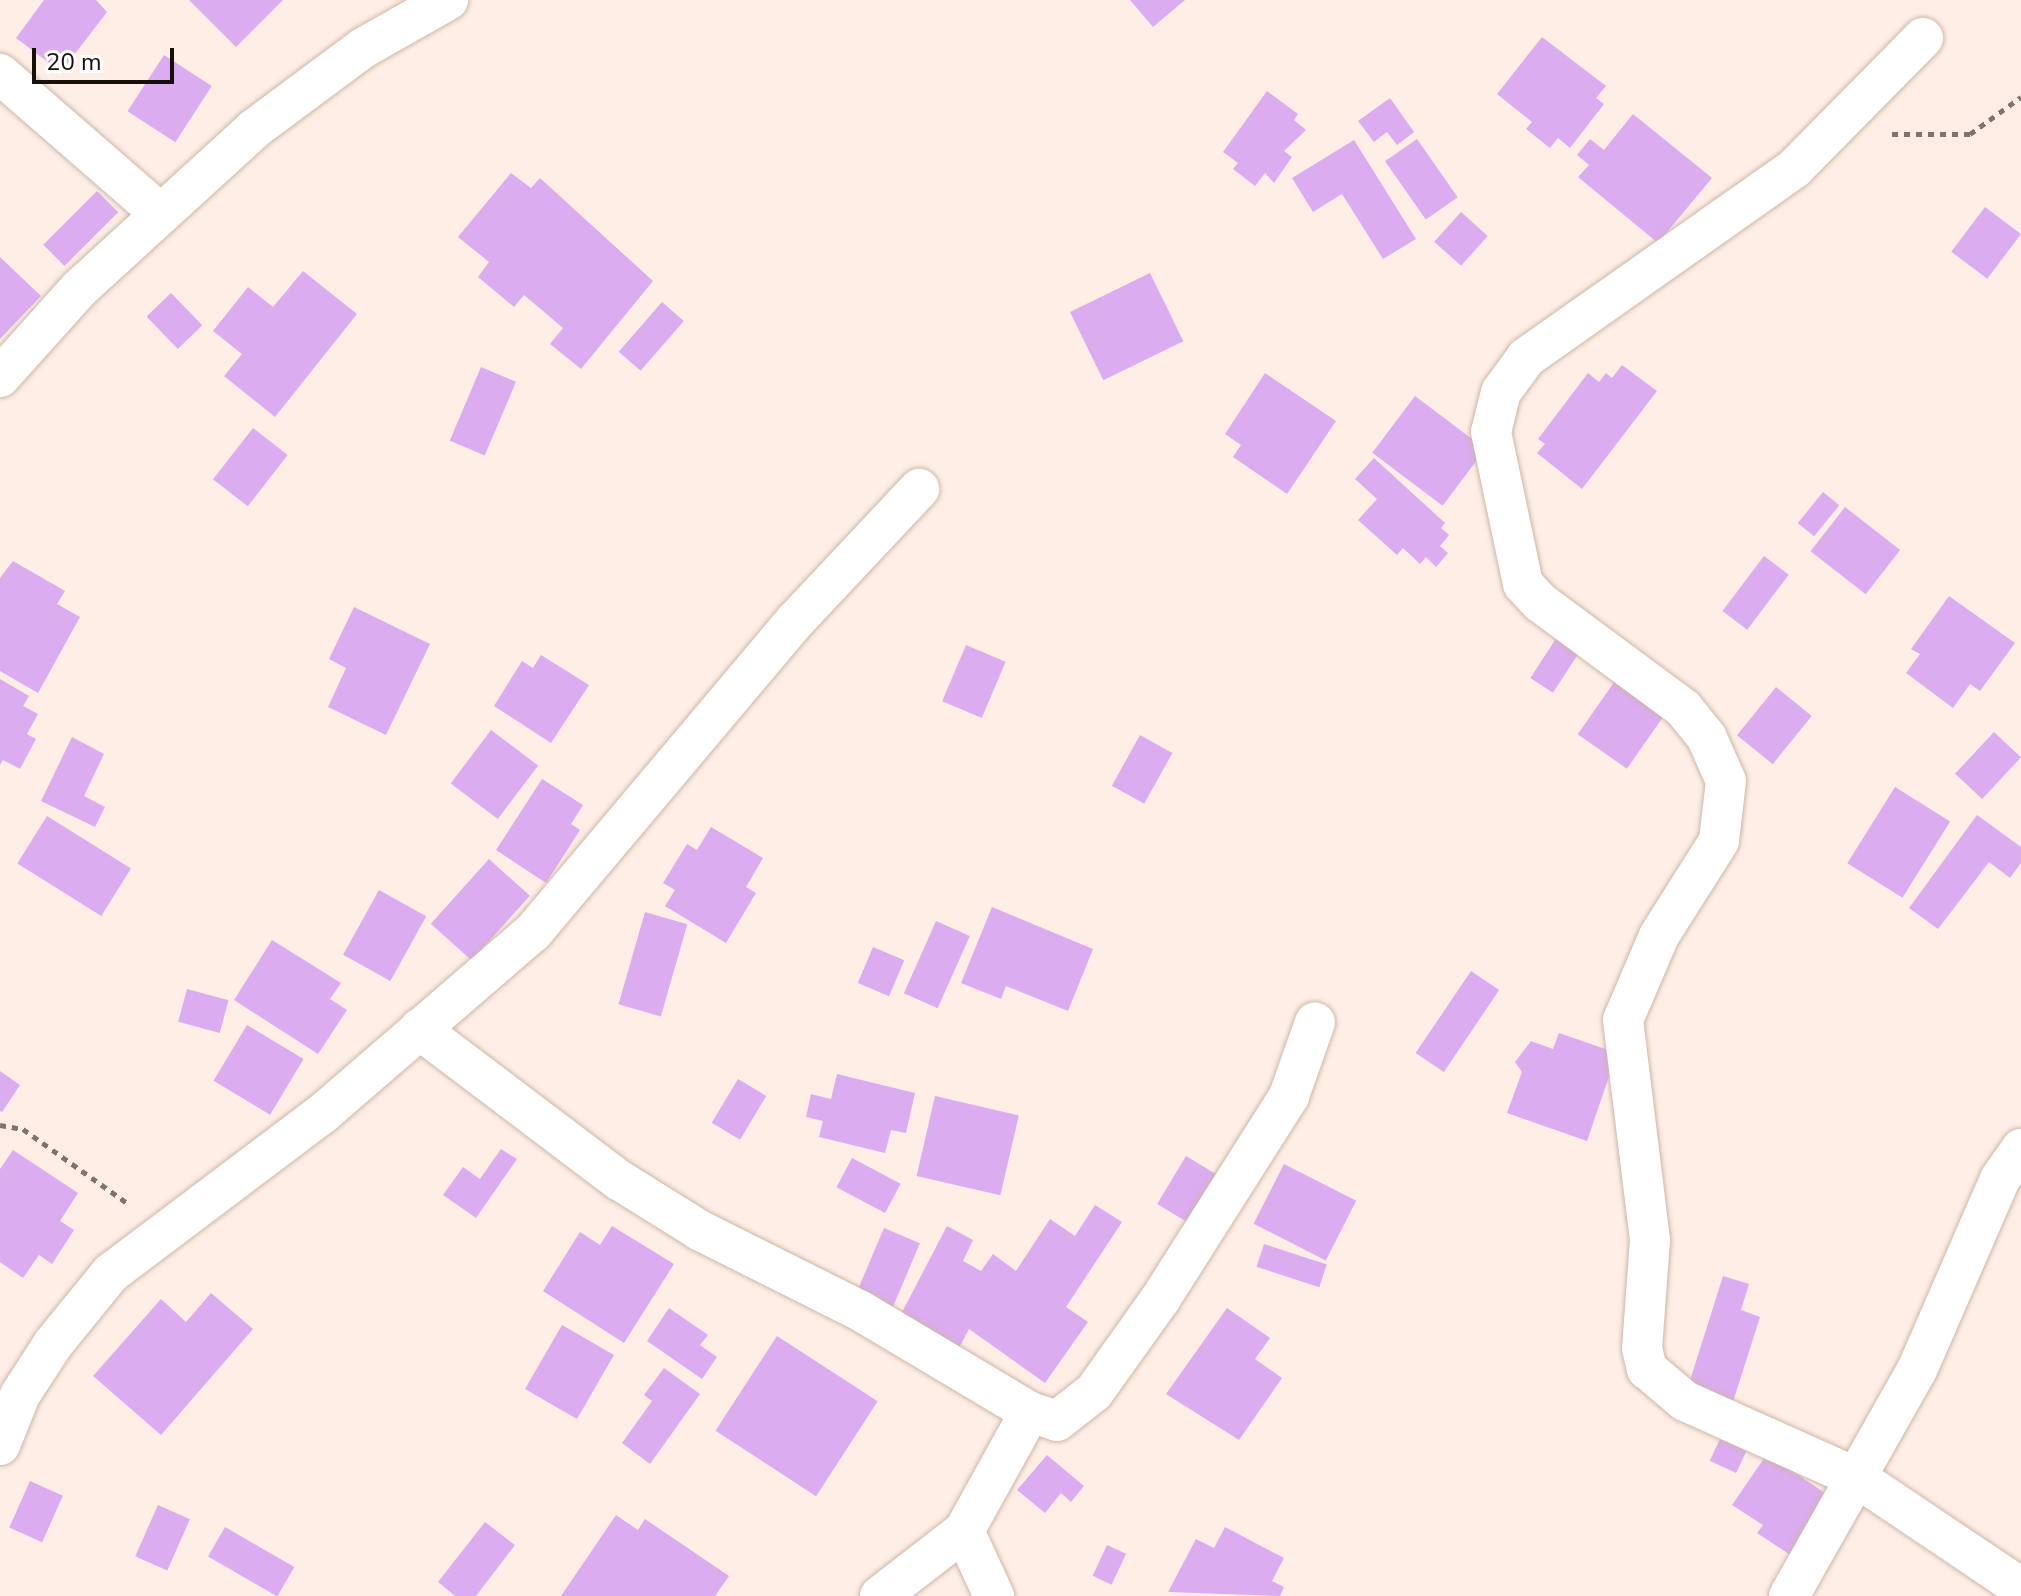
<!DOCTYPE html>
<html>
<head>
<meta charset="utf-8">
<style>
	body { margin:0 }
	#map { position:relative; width:2021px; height:1596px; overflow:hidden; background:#feeee5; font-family:"Nunito Sans",sans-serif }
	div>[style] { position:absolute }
	.building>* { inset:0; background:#dbacef; transform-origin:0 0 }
	.path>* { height:5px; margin-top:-2.5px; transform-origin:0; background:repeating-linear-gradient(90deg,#7f746d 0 6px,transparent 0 12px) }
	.roads { filter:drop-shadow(0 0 2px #ceb6a6) drop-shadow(0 0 2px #ceb6a6) }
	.minor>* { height:40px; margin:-20px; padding:0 20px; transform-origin:20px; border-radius:20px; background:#fff }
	span { translate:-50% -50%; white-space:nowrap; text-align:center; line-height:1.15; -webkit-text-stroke:6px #fff; paint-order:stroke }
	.scale { position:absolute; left:32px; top:48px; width:142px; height:36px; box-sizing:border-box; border:4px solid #170f0a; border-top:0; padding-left:10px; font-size:24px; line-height:28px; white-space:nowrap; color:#170f0a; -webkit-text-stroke:6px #fff; paint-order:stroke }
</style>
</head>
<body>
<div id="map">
	<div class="building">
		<div style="clip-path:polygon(44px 0,96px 0,107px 12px,61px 72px,16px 38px)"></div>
		<div style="clip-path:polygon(189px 0,283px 0,236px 47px)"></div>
		<div style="clip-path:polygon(1130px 0,1185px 0,1153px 27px)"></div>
		<div style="clip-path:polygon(1542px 37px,1606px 86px,1596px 98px,1604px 104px,1570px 148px,1558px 138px,1550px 148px,1526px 129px,1532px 122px,1497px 94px)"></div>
		<div style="left:164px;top:55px;width:57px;height:67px;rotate:33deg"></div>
		<div style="clip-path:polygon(1267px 91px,1298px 114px,1294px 120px,1306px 130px,1284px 151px,1292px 157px,1274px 183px,1265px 173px,1255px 186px,1233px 169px,1238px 163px,1223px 152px)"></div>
		<div style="clip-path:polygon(1390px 98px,1414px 132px,1397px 145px,1387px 132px,1374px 142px,1358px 121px)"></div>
		<div style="clip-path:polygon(1633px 114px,1712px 178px,1658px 243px,1578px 177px,1589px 165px,1577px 155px,1590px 139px,1604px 150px)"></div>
		<div style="left:1417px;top:139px;width:71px;height:39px;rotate:55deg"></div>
		<div style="clip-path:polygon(1354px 140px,1416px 239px,1383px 259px,1342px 194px,1313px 212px,1292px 178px)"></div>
		<div style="clip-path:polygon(511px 173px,531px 188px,540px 178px,653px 281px,581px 369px,550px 344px,563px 328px,524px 295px,514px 307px,478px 277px,489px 262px,458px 237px)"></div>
		<div style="left:97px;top:191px;width:30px;height:76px;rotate:45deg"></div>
		<div style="left:1985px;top:207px;width:45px;height:56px;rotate:37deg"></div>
		<div style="left:1461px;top:212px;width:36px;height:40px;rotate:42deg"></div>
		<div style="clip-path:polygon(0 257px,41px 296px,0 339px)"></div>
		<div style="clip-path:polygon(303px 271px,357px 314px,275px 417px,224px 376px,242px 354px,213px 331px,248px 287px,273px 307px)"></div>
		<div style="left:1150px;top:273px;width:76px;height:89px;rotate:64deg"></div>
		<div style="left:171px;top:293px;width:45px;height:34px;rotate:46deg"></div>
		<div style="left:662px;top:302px;width:29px;height:66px;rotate:41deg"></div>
		<div style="clip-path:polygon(1622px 365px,1657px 391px,1582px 489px,1537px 453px,1545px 444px,1538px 439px,1588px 373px,1599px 382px,1606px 373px,1612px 378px)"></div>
		<div style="left:481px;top:367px;width:38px;height:80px;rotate:23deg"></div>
		<div style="clip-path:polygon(1265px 373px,1336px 421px,1287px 494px,1233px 457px,1241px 445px,1225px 434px)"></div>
		<div style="left:1415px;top:396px;width:88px;height:71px;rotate:37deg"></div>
		<div style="left:253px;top:428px;width:44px;height:65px;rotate:38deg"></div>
		<div style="clip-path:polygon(1374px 458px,1445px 523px,1441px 528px,1449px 535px,1440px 546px,1448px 553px,1436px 567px,1426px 557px,1420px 564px,1403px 548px,1397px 555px,1358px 520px,1377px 499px,1355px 479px)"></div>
		<div style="left:1823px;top:492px;width:21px;height:40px;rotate:39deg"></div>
		<div style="left:1845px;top:507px;width:70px;height:56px;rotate:38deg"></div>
		<div style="left:1764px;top:556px;width:31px;height:69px;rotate:37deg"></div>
		<div style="clip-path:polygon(13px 561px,65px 591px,57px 604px,80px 617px,38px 693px,0 671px,0 578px)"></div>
		<div style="clip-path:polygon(1949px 596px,2015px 643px,1980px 691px,1970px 684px,1953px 708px,1906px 673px,1920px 654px,1911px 649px)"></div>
		<div style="clip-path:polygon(354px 607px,430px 644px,386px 735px,328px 707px,346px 668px,329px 659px)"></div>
		<div style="left:1557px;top:637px;width:27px;height:49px;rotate:33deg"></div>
		<div style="left:966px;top:645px;width:43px;height:61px;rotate:23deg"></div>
		<div style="clip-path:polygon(541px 655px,589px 685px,551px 743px,494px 706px,522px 661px,533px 668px)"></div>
		<div style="clip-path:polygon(0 679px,29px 696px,23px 706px,38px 714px,27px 734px,36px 739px,20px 769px,3px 760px,0 765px)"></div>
		<div style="left:1615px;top:681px;width:60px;height:65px;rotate:35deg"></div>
		<div style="left:1776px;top:687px;width:46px;height:62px;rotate:39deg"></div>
		<div style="left:491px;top:730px;width:59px;height:67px;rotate:37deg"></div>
		<div style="left:1994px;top:732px;width:37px;height:57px;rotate:43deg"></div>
		<div style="left:1140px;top:735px;width:37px;height:58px;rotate:29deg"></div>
		<div style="clip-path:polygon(72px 737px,104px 754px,84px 796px,105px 807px,95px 827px,41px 801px)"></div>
		<div style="clip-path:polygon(542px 779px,583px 805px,571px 824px,580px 830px,546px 883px,496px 850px)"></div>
		<div style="left:1895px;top:787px;width:65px;height:90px;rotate:32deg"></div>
		<div style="clip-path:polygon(1977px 815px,2021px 847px,2021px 863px,2010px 878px,1989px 862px,1938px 929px,1909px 908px)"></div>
		<div style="left:47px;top:816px;width:99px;height:56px;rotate:32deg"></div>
		<div style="clip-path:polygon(711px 827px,763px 858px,746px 887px,756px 893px,726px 943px,665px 906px,675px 890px,663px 883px,687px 844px,697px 850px)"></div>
		<div style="left:489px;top:859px;width:55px;height:87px;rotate:42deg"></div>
		<div style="left:379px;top:890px;width:54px;height:74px;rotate:29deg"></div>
		<div style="clip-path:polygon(992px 907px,1093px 949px,1068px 1011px,1006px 986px,1001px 999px,961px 983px)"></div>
		<div style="left:645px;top:912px;width:44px;height:96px;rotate:16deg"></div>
		<div style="left:936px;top:921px;width:37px;height:79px;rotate:24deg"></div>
		<div style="clip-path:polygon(272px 940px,341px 983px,330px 999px,347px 1010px,318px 1054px,234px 1000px)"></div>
		<div style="left:873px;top:947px;width:34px;height:39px;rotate:23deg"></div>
		<div style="left:1471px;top:971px;width:34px;height:99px;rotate:34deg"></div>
		<div style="left:187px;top:989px;width:43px;height:34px;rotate:15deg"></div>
		<div style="left:247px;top:1025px;width:66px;height:65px;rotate:31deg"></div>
		<div style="clip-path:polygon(1559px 1033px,1617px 1053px,1587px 1141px,1507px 1113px,1522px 1072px,1515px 1062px,1531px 1041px,1553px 1049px)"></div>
		<div style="clip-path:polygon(0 1071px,20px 1085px,2px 1112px,0 1111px)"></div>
		<div style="clip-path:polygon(837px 1074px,915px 1093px,906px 1133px,891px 1130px,885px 1153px,819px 1137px,823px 1121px,806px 1117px,811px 1094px,831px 1099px)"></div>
		<div style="left:738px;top:1079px;width:33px;height:51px;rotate:31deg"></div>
		<div style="left:935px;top:1096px;width:86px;height:82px;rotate:13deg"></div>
		<div style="clip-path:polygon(501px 1149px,517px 1159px,476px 1218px,443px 1195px,463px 1167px,480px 1179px)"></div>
		<div style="clip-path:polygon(13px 1150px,78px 1193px,60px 1221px,74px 1230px,52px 1264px,39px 1255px,23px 1278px,0 1262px,0 1169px)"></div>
		<div style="left:1186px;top:1156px;width:45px;height:56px;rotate:31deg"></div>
		<div style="left:852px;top:1158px;width:55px;height:33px;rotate:28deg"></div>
		<div style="left:1284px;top:1164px;width:81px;height:67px;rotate:27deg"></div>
		<div style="clip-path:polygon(1095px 1205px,1122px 1222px,1066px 1307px,1088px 1322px,1045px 1383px,969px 1329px,959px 1348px,899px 1318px,947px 1226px,973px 1240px,963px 1261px,981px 1271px,993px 1254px,1016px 1271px,1050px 1219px,1075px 1236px)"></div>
		<div style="clip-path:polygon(612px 1226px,674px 1264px,624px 1343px,543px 1291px,580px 1232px,600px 1245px)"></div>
		<div style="left:884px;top:1228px;width:39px;height:78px;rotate:23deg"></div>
		<div style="left:1264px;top:1244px;width:66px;height:24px;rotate:18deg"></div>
		<div style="clip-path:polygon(1723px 1276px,1749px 1284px,1741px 1310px,1760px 1317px,1732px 1405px,1687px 1390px)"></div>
		<div style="clip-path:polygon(211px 1293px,253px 1329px,161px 1435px,93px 1376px,161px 1299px,186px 1322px)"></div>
		<div style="clip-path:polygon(669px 1308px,708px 1335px,700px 1345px,717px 1357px,702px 1379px,647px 1341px)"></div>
		<div style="clip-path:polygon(1227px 1308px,1270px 1338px,1255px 1359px,1282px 1378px,1239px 1440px,1166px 1394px)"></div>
		<div style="left:562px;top:1325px;width:60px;height:74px;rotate:30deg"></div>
		<div style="left:777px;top:1336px;width:120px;height:113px;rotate:33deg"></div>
		<div style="clip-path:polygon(664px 1368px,700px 1394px,650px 1464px,622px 1443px,652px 1401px,644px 1395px)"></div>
		<div style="left:1720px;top:1439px;width:29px;height:24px;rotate:25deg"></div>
		<div style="clip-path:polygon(1767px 1454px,1837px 1501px,1798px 1560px,1757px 1533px,1763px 1525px,1732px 1505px)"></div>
		<div style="clip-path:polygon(1047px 1455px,1084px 1486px,1071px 1502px,1061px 1493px,1045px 1513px,1017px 1490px)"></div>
		<div style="left:30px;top:1481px;width:36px;height:51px;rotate:24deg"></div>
		<div style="left:158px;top:1505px;width:35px;height:56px;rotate:24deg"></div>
		<div style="clip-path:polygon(616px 1515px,638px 1530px,645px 1519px,729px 1576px,715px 1596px,561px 1596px)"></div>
		<div style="clip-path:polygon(485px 1522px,515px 1545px,476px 1596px,455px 1596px,438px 1582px)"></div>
		<div style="left:225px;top:1527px;width:80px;height:34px;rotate:30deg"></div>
		<div style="clip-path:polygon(1225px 1527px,1284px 1558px,1272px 1581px,1284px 1587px,1280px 1596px,1168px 1592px,1196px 1539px,1214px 1548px)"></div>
		<div style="left:1107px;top:1545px;width:21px;height:34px;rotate:25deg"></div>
	</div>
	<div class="path">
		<div style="left:1892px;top:134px;width:78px"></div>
		<div style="left:1970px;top:134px;width:63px;rotate:-36deg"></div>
		<div style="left:0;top:1125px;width:23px;rotate:10deg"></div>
		<div style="left:23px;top:1129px;width:131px;rotate:35.4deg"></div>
	</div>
	<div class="roads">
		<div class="minor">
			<div style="left:1923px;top:38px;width:182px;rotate:134.6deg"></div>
			<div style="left:1795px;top:168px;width:329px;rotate:144.8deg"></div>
			<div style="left:1526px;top:358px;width:42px;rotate:126.3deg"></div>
			<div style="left:1501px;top:392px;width:41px;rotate:104deg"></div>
			<div style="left:1491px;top:432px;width:155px;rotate:78.1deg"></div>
			<div style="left:1523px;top:584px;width:26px;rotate:47deg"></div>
			<div style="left:1541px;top:603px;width:177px;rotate:36.5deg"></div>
			<div style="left:1683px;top:708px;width:38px;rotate:51deg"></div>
			<div style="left:1707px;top:738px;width:47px;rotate:66.2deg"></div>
			<div style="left:1726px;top:781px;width:60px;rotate:96.7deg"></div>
			<div style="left:1719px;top:841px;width:112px;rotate:122.3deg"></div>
			<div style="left:1659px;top:936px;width:91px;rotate:113.2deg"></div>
			<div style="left:1623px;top:1020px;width:222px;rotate:83deg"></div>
			<div style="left:1650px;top:1240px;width:108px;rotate:94.2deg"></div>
			<div style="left:1642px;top:1348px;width:22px;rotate:77deg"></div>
			<div style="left:1647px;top:1369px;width:50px;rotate:40.1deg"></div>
			<div style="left:1685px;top:1401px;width:191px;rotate:24.1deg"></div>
			<div style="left:1859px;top:1479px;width:195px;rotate:33.9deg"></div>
			<div style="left:0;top:74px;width:211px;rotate:41deg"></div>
			<div style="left:0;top:377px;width:118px;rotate:-48.1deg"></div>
			<div style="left:79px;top:289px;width:237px;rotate:-42.4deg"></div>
			<div style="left:254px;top:129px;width:136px;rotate:-36.6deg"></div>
			<div style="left:363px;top:48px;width:98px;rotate:-29.5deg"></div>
			<div style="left:419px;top:1029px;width:251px;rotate:37.1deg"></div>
			<div style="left:619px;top:1180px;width:94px;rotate:32deg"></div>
			<div style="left:699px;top:1230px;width:179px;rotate:26.6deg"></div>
			<div style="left:859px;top:1310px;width:199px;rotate:30.8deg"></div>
			<div style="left:1030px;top:1412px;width:28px;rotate:18deg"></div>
			<div style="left:1057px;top:1421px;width:47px;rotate:-38.1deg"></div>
			<div style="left:1094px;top:1392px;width:115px;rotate:-54.5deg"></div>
			<div style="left:1161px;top:1298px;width:239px;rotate:-57.6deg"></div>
			<div style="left:1289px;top:1096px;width:78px;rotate:-70.6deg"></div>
			<div style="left:0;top:1445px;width:54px;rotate:-68.2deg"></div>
			<div style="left:20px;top:1395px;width:61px;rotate:-57.1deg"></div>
			<div style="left:53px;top:1344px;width:92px;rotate:-50.8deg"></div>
			<div style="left:111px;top:1273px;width:264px;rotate:-37deg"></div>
			<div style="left:322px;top:1114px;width:279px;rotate:-40.8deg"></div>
			<div style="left:533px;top:932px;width:408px;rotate:-49.9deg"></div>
			<div style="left:796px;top:620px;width:180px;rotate:-46.8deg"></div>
			<div style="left:964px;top:1531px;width:72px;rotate:65.2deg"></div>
			<div style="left:880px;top:1596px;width:106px;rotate:-37.7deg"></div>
			<div style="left:964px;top:1531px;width:136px;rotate:-61deg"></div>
			<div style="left:1789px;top:1596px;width:260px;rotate:-60.5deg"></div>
			<div style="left:1917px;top:1370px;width:208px;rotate:-66.5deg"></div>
			<div style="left:2000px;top:1179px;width:37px;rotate:-55deg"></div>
		</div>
	</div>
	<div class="scale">20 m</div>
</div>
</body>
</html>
